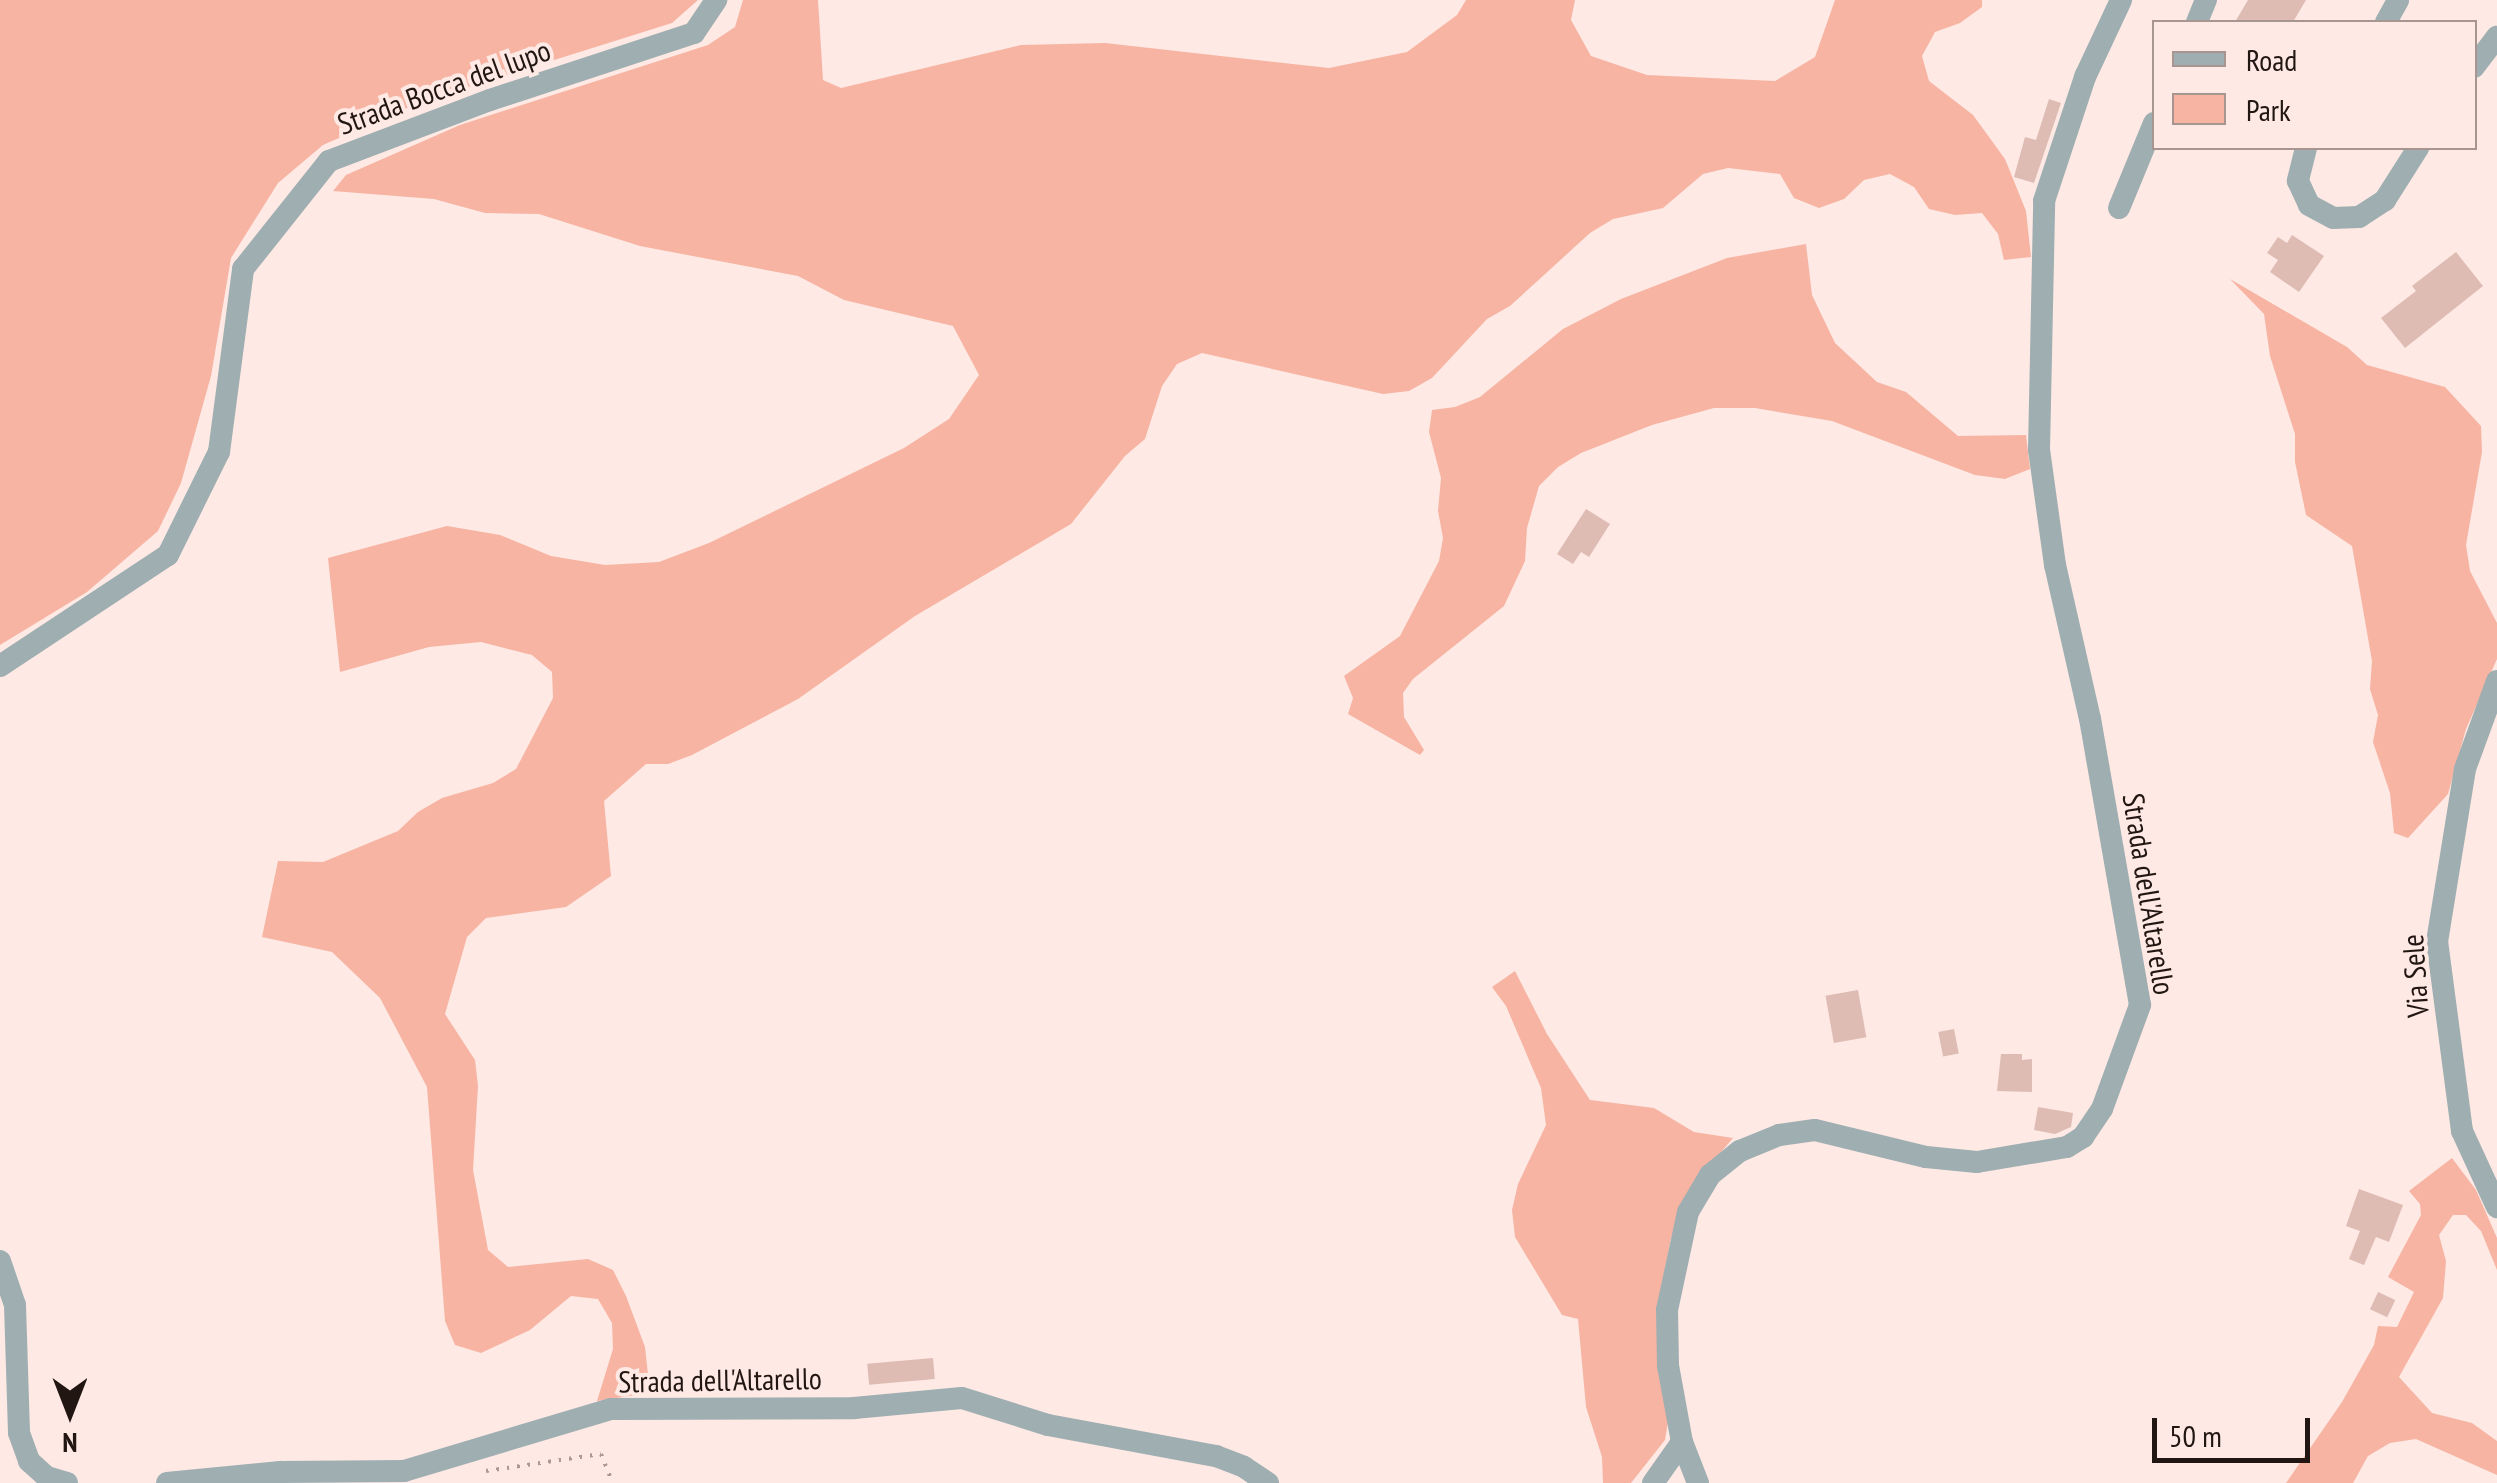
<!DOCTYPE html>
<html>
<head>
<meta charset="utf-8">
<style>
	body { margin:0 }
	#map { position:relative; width:2497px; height:1483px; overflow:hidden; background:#fee9e4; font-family:"PT Sans Narrow",sans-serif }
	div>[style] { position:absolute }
	.green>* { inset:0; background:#f7b4a3 }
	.building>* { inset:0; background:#debcb4; transform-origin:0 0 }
	.path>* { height:4px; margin-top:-2px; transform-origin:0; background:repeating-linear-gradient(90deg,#ab9995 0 2.5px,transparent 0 10.5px) }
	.street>* { height:22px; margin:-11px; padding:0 11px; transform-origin:11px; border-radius:11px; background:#9eaeb1 }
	span { translate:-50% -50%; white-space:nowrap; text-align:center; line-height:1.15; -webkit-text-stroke:8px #fee9e4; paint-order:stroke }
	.street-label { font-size:30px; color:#221613 }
	.legend { position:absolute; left:2152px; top:20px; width:325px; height:130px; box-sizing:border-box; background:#fee9e4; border:2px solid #a69590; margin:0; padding:12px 18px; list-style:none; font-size:30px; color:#221613 }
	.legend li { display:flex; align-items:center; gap:20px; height:50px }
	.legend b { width:50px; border:2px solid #a69590 }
	.north { position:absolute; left:20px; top:1363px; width:100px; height:100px; -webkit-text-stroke:8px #fee9e4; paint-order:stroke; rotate:180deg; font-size:28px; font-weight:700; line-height:40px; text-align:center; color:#221613 }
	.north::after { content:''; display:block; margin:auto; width:35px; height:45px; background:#221613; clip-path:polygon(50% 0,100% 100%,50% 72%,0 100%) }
	.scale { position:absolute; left:2152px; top:1418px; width:158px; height:45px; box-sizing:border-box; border:5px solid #221613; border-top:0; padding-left:12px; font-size:30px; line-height:35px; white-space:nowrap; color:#221613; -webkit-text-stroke:8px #fee9e4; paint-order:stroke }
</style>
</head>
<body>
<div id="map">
	<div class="green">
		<div style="clip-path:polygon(0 0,698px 0,672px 23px,421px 102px,323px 145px,278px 183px,231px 258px,211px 376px,181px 483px,158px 531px,87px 592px,0 645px)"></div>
		<div style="clip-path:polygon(743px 0,818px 0,823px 80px,841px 88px,1021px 45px,1105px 43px,1329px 68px,1407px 52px,1457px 15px,1466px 0,1575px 0,1571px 20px,1591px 56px,1647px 75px,1775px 81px,1815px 57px,1835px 0,1982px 0,1982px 7px,1960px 23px,1935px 32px,1922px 56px,1929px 81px,1973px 115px,2005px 159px,2026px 211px,2031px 257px,2004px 260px,1998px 234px,1982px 213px,1955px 215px,1929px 209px,1914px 187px,1890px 174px,1864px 180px,1844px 199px,1819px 208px,1794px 198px,1780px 174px,1728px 168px,1703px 174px,1663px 208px,1613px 219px,1590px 233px,1510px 306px,1487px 319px,1432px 378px,1409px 391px,1383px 394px,1202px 353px,1177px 364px,1162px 386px,1145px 439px,1125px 456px,1071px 524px,915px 616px,798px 699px,692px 755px,668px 764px,646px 764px,604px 801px,611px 876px,566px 907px,486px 918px,467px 937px,445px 1014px,475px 1060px,478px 1086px,473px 1170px,488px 1250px,508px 1267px,588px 1259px,613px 1270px,626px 1296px,645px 1347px,650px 1393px,597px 1401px,613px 1349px,612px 1323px,598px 1299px,571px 1296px,530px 1330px,481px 1353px,455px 1345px,445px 1321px,427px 1087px,380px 998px,332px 952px,262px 937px,278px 861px,323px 862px,398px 831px,418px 812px,442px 798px,493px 783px,516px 769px,553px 698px,552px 672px,532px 655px,481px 642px,429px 647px,340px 672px,328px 558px,447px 526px,500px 535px,551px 556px,605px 565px,659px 562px,709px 543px,904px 448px,949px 419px,979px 375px,953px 326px,844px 300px,798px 276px,640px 246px,539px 214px,485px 213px,434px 199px,333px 191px,346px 175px,460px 125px,708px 45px,735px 27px)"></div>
		<div style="clip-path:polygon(1806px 244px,1812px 295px,1835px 343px,1877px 382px,1906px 392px,1958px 436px,2026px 435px,2030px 469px,2005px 479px,1975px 475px,1832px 421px,1755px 408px,1714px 408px,1652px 425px,1581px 453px,1558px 467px,1539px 486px,1527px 528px,1525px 561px,1504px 606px,1413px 679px,1403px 693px,1404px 717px,1424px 750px,1420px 755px,1348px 714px,1353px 698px,1344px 676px,1400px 636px,1439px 561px,1443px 538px,1438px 511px,1441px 478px,1429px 432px,1432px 410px,1455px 407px,1480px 397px,1563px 329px,1621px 299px,1727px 258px)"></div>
		<div style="clip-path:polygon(2230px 279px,2347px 347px,2367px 365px,2445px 387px,2481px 426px,2482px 452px,2466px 545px,2470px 571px,2497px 623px,2497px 659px,2466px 729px,2448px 794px,2408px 838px,2394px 833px,2390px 793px,2373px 742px,2378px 715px,2370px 689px,2372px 661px,2352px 546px,2306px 515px,2295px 462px,2295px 434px,2270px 356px,2264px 314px)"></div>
		<div style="clip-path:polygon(1515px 971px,1547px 1034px,1590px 1100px,1654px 1108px,1694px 1132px,1733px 1138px,1689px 1190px,1671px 1238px,1659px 1300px,1668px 1422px,1665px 1440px,1631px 1483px,1603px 1483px,1602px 1457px,1586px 1407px,1578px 1319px,1562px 1315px,1515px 1237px,1512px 1210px,1518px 1184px,1546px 1125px,1541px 1088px,1506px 1006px,1492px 987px)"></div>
		<div style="clip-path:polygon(2452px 1158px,2476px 1190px,2497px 1238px,2497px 1270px,2481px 1231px,2466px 1215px,2453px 1215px,2439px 1235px,2446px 1261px,2443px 1298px,2399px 1377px,2432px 1413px,2472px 1423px,2497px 1441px,2497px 1475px,2416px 1439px,2390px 1443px,2368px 1456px,2353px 1483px,2286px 1483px,2342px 1402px,2374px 1345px,2378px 1326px,2397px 1327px,2414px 1292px,2388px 1277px,2421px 1215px,2420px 1204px,2409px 1191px)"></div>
	</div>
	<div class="building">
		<div style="clip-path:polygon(2248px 0,2306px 0,2293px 22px,2235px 22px)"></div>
		<div style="clip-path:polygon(2049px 99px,2061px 103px,2034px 183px,2014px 177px,2025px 137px,2036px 140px)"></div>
		<div style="clip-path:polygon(2292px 235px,2324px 256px,2299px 292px,2270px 272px,2278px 260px,2267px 253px,2278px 237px,2287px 243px)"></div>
		<div style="clip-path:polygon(2456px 252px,2483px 286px,2405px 348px,2381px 318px,2416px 291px,2412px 286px)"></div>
		<div style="clip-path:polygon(1586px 509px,1610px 524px,1589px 557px,1581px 552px,1573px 564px,1557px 554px)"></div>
		<div style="left:1858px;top:990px;width:48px;height:33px;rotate:80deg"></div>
		<div style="left:1954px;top:1029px;width:25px;height:16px;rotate:79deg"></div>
		<div style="clip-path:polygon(2001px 1054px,2022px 1054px,2022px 1060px,2032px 1059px,2032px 1092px,1997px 1091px)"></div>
		<div style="clip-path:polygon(2038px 1107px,2073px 1113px,2071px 1127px,2055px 1134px,2034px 1130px)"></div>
		<div style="clip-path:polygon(2359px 1189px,2403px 1205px,2389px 1242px,2376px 1237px,2364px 1265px,2349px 1259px,2360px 1231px,2346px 1226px)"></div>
		<div style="left:2378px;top:1292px;width:19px;height:19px;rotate:25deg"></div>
		<div style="left:933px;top:1358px;width:21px;height:66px;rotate:85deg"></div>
	</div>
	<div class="path">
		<div style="left:486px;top:1471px;width:116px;rotate:-8.4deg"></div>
		<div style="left:601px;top:1454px;width:31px;rotate:68deg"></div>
	</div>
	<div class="street">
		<div style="left:2197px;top:22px;width:24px;rotate:-68deg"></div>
		<div style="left:2386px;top:22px;width:25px;rotate:-61deg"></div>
		<div style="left:2474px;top:67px;width:38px;rotate:-53deg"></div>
		<div style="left:2306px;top:148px;width:34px;rotate:104deg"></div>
		<div style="left:2298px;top:181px;width:26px;rotate:65deg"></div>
		<div style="left:2309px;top:205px;width:27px;rotate:28deg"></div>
		<div style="left:2333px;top:218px;width:26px;rotate:-2deg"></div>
		<div style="left:2359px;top:217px;width:31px;rotate:-33deg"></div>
		<div style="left:2385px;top:200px;width:62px;rotate:-57.6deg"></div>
		<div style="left:2119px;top:208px;width:92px;rotate:-67.6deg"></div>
		<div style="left:0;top:666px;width:201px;rotate:-33.5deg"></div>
		<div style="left:168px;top:555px;width:115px;rotate:-63.7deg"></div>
		<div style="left:219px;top:452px;width:185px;rotate:-82.5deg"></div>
		<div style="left:243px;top:269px;width:138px;rotate:-51.5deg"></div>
		<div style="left:329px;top:161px;width:172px;rotate:-20.8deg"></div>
		<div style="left:490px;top:100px;width:215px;rotate:-18.2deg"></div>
		<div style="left:694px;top:33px;width:40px;rotate:-56deg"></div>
		<div style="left:2497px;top:681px;width:94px;rotate:110deg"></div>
		<div style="left:2465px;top:769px;width:174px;rotate:99.2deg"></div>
		<div style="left:2437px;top:941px;width:192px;rotate:82.5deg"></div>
		<div style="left:2462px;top:1131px;width:84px;rotate:65.3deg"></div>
		<div style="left:0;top:1261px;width:46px;rotate:71.2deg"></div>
		<div style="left:15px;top:1305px;width:128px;rotate:88.2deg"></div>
		<div style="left:19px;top:1433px;width:30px;rotate:70deg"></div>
		<div style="left:29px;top:1461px;width:24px;rotate:42deg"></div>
		<div style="left:47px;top:1477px;width:21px;rotate:17deg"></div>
		<div style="left:167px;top:1483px;width:114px;rotate:-5.6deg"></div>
		<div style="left:280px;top:1472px;width:124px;rotate:-0.5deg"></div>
		<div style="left:404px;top:1471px;width:216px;rotate:-16.7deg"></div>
		<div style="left:611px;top:1409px;width:243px;rotate:-0.2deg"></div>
		<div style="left:854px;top:1408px;width:108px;rotate:-5.3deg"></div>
		<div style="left:962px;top:1398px;width:90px;rotate:17.4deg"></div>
		<div style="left:1048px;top:1425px;width:171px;rotate:10.5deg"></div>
		<div style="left:1216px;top:1456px;width:30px;rotate:21deg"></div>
		<div style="left:1244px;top:1467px;width:29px;rotate:34deg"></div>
		<div style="left:1653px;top:1483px;width:50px;rotate:-54.7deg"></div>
		<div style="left:1698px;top:1483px;width:44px;rotate:-111.3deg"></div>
		<div style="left:1682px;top:1442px;width:77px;rotate:-100.4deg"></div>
		<div style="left:1668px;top:1366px;width:56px;rotate:-91deg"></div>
		<div style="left:1667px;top:1310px;width:100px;rotate:-77.9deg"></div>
		<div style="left:1688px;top:1212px;width:43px;rotate:-59.3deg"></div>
		<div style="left:1710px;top:1175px;width:38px;rotate:-39deg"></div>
		<div style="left:1740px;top:1151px;width:42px;rotate:-22.3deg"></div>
		<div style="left:1779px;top:1135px;width:36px;rotate:-8deg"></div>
		<div style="left:1815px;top:1130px;width:114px;rotate:13.7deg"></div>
		<div style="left:1926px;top:1157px;width:51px;rotate:5.6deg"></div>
		<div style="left:1977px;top:1162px;width:91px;rotate:-9.5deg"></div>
		<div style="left:2067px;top:1147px;width:19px;rotate:-32deg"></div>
		<div style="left:2083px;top:1137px;width:34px;rotate:-56deg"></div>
		<div style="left:2102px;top:1109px;width:111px;rotate:-69.9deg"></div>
		<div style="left:2140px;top:1005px;width:290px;rotate:-99.9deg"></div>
		<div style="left:2090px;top:719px;width:158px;rotate:-102.8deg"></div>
		<div style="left:2055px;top:565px;width:116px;rotate:-97.9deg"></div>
		<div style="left:2039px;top:450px;width:249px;rotate:-88.8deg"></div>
		<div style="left:2044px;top:201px;width:131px;rotate:-71.7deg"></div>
		<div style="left:2085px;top:77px;width:85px;rotate:-64.9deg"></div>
	</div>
	<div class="street-label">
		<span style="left:444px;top:87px;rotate:-20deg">Strada Bocca del lupo</span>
		<span style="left:2149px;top:894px;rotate:81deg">Strada dell'Altarello</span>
		<span style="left:2415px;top:976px;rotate:-94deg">Via Sele</span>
		<span style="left:720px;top:1380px;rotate:-1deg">Strada dell'Altarello</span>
	</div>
	<ul class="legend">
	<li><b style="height:12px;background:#9eaeb1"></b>Road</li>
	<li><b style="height:28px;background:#f7b4a3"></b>Park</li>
	</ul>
	<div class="north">N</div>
	<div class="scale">50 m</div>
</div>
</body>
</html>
